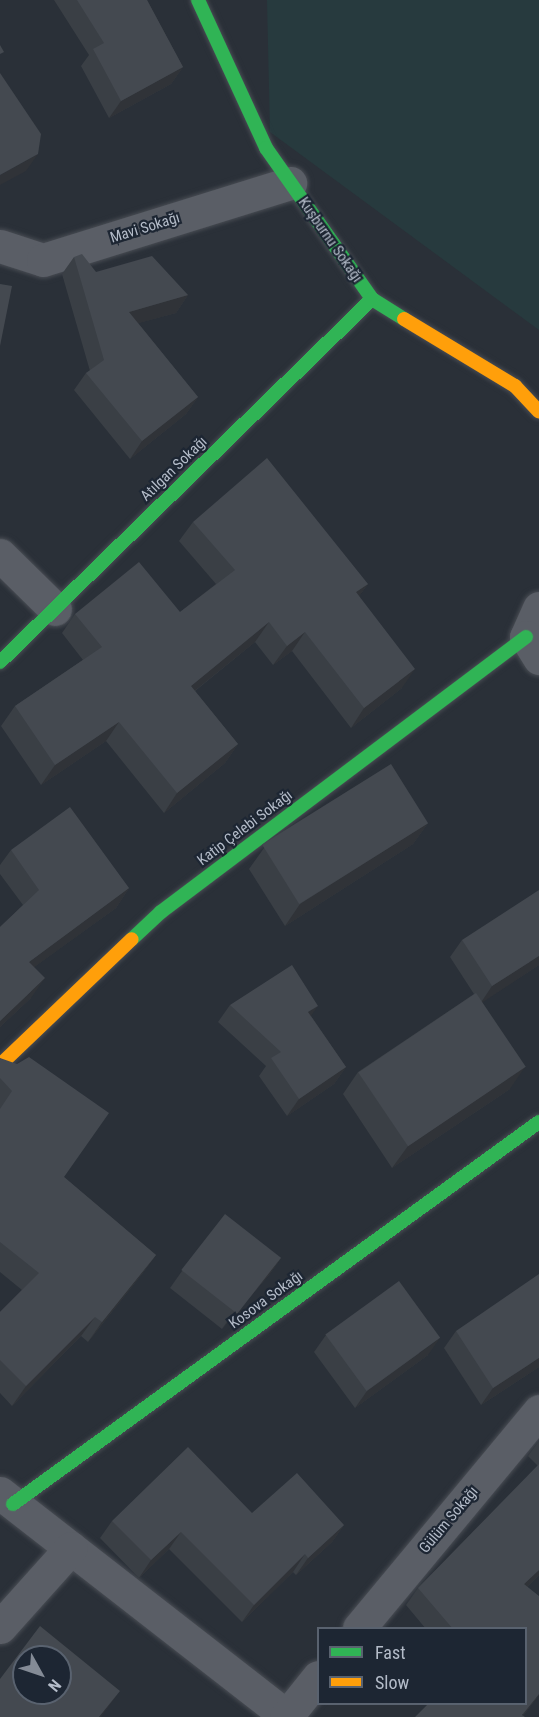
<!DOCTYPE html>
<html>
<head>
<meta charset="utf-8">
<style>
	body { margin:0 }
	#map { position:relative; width:539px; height:1717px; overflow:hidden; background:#2a3038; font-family:"Roboto Condensed",sans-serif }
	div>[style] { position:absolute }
	.green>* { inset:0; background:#273a3e }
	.roads { filter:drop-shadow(0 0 2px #484c53) drop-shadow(0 0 2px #484c53) }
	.street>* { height:33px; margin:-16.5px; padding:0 16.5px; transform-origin:16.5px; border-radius:16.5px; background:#5a5e66 }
	.fast>* { height:14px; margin:-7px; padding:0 7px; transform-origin:7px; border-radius:7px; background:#30b455 }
	.slow>* { height:14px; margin:-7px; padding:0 7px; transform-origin:7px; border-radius:7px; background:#ff9f0a }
	.wall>* { inset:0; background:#3a3f45 }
	.shaded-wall>* { inset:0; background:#303338 }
	.building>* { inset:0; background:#444950; transform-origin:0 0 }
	span { translate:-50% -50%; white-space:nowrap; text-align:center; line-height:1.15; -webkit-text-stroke:4.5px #1d2633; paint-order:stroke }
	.street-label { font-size:15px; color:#b4bcc9 }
	.legend { position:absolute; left:317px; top:1627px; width:210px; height:78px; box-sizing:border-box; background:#1d2633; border:2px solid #59626f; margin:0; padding:8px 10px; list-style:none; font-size:18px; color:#b4bcc9 }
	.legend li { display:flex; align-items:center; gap:12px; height:30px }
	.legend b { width:30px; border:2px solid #59626f }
	.north { position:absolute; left:12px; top:1645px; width:60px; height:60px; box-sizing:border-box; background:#1d2633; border:2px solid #59626f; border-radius:50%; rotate:130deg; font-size:16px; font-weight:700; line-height:24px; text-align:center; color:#b4bcc9 }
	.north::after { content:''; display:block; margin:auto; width:21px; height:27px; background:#848b96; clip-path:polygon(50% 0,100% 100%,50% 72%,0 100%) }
</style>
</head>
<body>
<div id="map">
	<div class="green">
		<div style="clip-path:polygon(267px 0,539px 0,539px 330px,270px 132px)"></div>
	</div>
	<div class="roads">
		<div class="street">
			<div style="left:0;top:246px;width:45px;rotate:18deg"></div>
			<div style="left:43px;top:260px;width:259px;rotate:-17.3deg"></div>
			<div style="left:0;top:555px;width:77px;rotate:44.5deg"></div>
			<div style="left:539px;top:608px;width:32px;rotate:114deg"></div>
			<div style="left:526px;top:637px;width:25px;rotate:58deg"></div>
			<div style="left:0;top:1493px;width:365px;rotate:37.9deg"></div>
			<div style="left:0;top:1627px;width:106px;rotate:-48.1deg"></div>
			<div style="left:359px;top:1628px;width:282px;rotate:-50.3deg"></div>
			<div style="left:286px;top:1717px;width:51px;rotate:-51.3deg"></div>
		</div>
		<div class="fast">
			<div style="left:198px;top:0;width:163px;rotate:65.3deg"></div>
			<div style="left:266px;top:148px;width:184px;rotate:54.9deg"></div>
			<div style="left:372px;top:299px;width:38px;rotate:32deg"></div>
			<div style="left:0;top:662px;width:520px;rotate:-44.3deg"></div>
			<div style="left:132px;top:939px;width:40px;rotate:-43deg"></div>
			<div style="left:161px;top:912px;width:457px;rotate:-37deg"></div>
			<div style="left:13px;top:1504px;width:650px;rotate:-35.99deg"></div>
		</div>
		<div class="slow">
			<div style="left:404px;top:319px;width:130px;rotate:31.1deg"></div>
			<div style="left:515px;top:386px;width:35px;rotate:47deg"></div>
			<div style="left:0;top:1065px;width:182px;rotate:-43.7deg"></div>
		</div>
	</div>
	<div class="wall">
		<div style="clip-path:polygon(54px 0,147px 0,183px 67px,171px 84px,109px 118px,81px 66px,89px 55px)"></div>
		<div style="clip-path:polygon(74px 257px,96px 272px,188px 295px,176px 313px,138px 323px,198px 397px,186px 414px,130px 459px,74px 390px,86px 373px,90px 371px,62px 274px)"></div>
		<div style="clip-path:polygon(193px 522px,368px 584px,359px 596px,402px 688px,351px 728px,292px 651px,273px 665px,255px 642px,195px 691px,238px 744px,225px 763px,164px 813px,106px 741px,41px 785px,1px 726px,15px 706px,83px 660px,62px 633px,75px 614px,180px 612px,216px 584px,179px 541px)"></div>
		<div style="clip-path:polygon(428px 823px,413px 844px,285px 926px,249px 869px,264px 848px)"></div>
		<div style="clip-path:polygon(11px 850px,129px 888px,116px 908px,34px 967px,31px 998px,0 1027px,0 927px,23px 905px,0 874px,0 865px)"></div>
		<div style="clip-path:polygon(462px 940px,539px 965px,482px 1002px,510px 1089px,392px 1168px,343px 1094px,358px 1072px,474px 994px,450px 957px)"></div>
		<div style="clip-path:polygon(230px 1005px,311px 1016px,346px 1067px,334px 1084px,287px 1116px,259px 1076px,266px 1066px,218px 1022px)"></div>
		<div style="clip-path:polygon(0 1058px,64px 1177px,156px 1255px,142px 1274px,88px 1342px,81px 1336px,12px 1406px,0 1393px,0 1312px,22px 1290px,0 1272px)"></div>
		<div style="clip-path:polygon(281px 1258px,269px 1275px,222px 1329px,170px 1288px,182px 1271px)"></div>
		<div style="clip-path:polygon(456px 1331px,539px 1367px,481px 1405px,444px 1348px)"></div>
		<div style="clip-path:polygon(326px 1335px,428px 1355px,355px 1408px,314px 1352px)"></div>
		<div style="clip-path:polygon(539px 1441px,539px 1575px,527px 1587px,539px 1695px,523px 1716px,525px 1629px,426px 1629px,406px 1605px,418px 1588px,538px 1466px,528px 1456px)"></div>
		<div style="clip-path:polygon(252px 1513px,344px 1525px,332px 1542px,296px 1575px,293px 1572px,242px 1622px,169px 1549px,139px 1578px,100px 1538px,112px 1521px)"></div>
	</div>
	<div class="shaded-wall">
		<div style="clip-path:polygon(183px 67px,171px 84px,109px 118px,121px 101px)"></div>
		<div style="clip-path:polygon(38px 154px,26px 171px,0 185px,0 175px)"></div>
		<div style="clip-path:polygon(188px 295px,176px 313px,117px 329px,129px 312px)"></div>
		<div style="clip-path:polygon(198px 397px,186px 414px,130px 459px,142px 441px)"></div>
		<div style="clip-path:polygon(368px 584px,354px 603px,356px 592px)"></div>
		<div style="clip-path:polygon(269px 622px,255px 642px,177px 705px,191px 686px)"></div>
		<div style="clip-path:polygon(305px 632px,292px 651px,273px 665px,287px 646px)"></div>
		<div style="clip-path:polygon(415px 669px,402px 688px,351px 728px,364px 708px)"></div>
		<div style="clip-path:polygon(119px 722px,106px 741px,41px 785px,55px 765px)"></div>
		<div style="clip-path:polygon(238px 744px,225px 763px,164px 813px,177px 793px)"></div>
		<div style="clip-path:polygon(428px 823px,413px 844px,285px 926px,300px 904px)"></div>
		<div style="clip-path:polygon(129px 888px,116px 908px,15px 981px,29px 962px)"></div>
		<div style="clip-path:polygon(539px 956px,539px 965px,480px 1004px,492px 986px)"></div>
		<div style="clip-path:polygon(45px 978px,31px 998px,0 1027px,0 1021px)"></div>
		<div style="clip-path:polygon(318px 1006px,306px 1023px,308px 1012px)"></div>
		<div style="clip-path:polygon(346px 1067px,334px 1084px,287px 1116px,299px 1099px)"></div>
		<div style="clip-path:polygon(525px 1067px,510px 1089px,392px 1168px,408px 1146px)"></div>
		<div style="clip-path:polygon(156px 1255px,142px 1274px,88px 1342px,102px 1322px)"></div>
		<div style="clip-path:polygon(281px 1258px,269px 1275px,222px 1329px,234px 1312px)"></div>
		<div style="clip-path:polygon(95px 1317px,81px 1336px,12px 1406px,26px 1386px)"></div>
		<div style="clip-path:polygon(440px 1338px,428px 1355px,355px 1408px,367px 1391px)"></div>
		<div style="clip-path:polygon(539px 1358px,539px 1367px,481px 1405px,493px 1388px)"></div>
		<div style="clip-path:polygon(344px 1525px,332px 1542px,296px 1575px,308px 1558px)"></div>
		<div style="clip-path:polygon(181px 1532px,169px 1549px,139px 1578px,151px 1560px)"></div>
		<div style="clip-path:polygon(305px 1554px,293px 1572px,242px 1622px,254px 1605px)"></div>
		<div style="clip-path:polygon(539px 1570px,539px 1575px,512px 1602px,524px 1584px)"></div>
		<div style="clip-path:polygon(120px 1691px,101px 1717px,99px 1717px)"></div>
		<div style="clip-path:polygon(539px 1694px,539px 1695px,522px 1717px,521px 1717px)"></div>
	</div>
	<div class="building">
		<div style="clip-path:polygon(77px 0,147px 0,183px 67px,121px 101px,93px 49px,104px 43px)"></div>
		<div style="clip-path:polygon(0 45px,4px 52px,0 54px)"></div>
		<div style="clip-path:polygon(0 73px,41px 134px,38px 154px,0 175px)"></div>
		<div style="clip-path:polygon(82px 254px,96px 272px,152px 256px,188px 295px,129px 312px,198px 397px,142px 441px,86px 373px,104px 360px,74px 257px)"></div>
		<div style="clip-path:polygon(0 284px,12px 286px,0 346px)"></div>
		<div style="clip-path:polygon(267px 458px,368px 584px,356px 592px,415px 669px,364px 708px,305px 632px,287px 646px,269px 622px,191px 686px,238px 744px,177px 793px,119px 722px,55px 765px,15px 706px,102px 647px,75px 614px,139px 562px,180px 612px,235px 570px,193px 522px)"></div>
		<div style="left:391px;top:764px;width:70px;height:152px;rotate:58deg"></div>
		<div style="clip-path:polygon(70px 807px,129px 888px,29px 962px,45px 978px,0 1021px,0 927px,39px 890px,11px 850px)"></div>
		<div style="clip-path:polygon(539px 890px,539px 956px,492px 986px,462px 940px)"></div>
		<div style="clip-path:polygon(292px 965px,318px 1006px,308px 1012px,346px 1067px,299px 1099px,271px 1058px,281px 1052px,230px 1005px)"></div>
		<div style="left:476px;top:993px;width:89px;height:142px;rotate:56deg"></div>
		<div style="clip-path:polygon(29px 1057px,109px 1113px,64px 1177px,156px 1255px,102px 1322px,95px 1317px,26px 1386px,0 1360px,0 1312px,39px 1273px,0 1242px,0 1109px,12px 1091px,0 1078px,0 1058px,17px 1064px)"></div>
		<div style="left:225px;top:1214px;width:71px;height:71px;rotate:38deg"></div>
		<div style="clip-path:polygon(539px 1274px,539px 1358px,493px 1388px,456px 1331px)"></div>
		<div style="left:399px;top:1281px;width:70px;height:91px;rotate:54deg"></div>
		<div style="clip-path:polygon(188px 1447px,252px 1513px,297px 1473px,344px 1525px,308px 1558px,305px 1554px,254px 1605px,181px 1532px,151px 1560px,112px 1521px)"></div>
		<div style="clip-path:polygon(539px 1464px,539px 1570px,524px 1584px,539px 1596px,539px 1694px,522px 1715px,525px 1717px,415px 1717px,428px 1704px,525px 1704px,525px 1629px,453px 1629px,418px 1588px)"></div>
		<div style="clip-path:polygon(evenodd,40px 1626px,120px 1691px,99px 1717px,0 1717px,0 1679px,40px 1626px,24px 1657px,60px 1657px,60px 1693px,24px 1693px,24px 1657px)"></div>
	</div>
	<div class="street-label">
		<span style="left:145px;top:228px;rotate:-17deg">Mavi Sokağı</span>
		<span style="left:330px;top:240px;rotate:55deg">Kuşburnu Sokağı</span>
		<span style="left:174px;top:469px;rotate:-44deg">Atılgan Sokağı</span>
		<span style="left:245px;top:828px;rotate:-37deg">Katip Çelebi Sokağı</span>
		<span style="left:266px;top:1300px;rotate:-36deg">Kosova Sokağı</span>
		<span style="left:449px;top:1520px;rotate:-50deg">Gülüm Sokağı</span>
	</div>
	<ul class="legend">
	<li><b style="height:8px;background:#30b455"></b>Fast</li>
	<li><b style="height:8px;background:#ff9f0a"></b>Slow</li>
	</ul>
	<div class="north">N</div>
</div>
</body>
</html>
